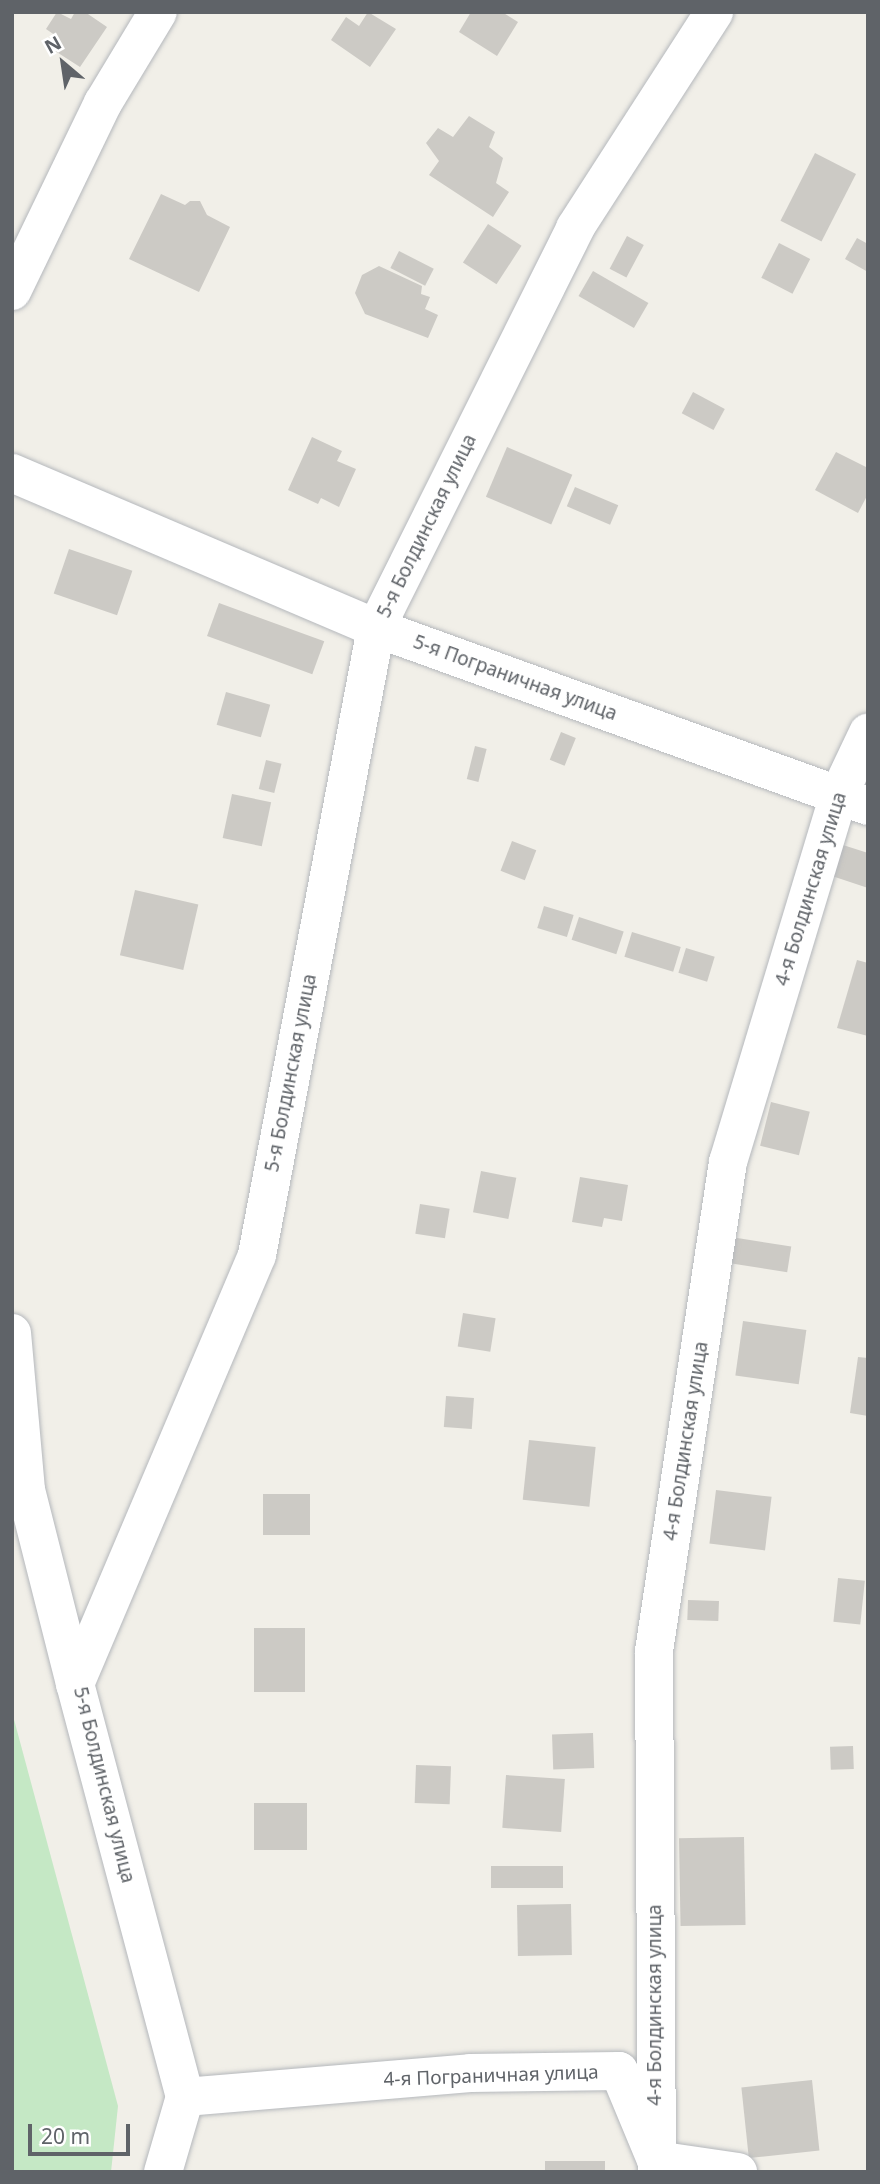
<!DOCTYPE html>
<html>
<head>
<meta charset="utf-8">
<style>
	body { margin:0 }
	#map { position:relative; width:880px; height:2184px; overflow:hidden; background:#f1efe8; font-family:"Noto Sans",sans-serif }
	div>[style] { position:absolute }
	.green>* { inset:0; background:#c5e8c5 }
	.building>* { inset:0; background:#cccac5; transform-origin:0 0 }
	.roads { filter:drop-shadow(0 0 2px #b5b8bc) drop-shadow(0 0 2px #b5b8bc) }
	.minor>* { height:38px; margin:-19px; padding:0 19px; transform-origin:19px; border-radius:19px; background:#fff }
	span { translate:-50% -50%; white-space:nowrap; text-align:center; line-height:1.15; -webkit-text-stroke:5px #fff; paint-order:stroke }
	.street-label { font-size:19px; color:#5f6368 }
	.frame { position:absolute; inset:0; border:14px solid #5f6368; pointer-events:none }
	.north { position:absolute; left:28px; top:28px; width:70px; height:70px; -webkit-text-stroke:5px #fff; paint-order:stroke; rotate:331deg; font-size:19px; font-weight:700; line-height:28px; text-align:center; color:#5f6368 }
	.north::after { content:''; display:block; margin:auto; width:24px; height:32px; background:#5f6368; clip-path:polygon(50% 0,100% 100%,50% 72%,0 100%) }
	.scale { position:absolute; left:28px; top:2124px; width:102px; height:32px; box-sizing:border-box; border:4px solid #5f6368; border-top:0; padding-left:9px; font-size:21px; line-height:24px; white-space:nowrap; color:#5f6368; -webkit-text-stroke:5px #fff; paint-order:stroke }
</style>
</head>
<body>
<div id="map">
	<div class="green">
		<div style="clip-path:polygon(12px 1712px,118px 2106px,111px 2172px,12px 2172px)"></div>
	</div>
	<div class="building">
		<div style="clip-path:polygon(57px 12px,71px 19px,75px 12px,85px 12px,107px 27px,80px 67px,52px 49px,59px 38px,46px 29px)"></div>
		<div style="clip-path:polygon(368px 12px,396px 29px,370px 67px,331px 40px,346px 17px,359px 26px)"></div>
		<div style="clip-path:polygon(471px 12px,502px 12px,518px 22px,497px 56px,459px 32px)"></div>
		<div style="clip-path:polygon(469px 116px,495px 132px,489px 147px,503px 158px,496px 183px,509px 192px,493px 217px,429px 175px,439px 161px,426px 143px,438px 128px,453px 137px)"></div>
		<div style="left:815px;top:153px;width:46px;height:76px;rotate:27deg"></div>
		<div style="clip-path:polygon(161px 194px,185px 205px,190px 201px,200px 201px,207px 215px,230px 227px,199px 292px,129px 259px)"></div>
		<div style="left:488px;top:224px;width:40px;height:46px;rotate:33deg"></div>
		<div style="left:627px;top:236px;width:19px;height:37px;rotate:28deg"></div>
		<div style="clip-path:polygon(857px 238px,868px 244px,868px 272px,845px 259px)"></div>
		<div style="left:779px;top:243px;width:35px;height:39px;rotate:27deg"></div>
		<div style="left:399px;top:251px;width:39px;height:19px;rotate:27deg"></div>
		<div style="clip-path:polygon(379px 266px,422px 286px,421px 294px,430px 297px,425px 309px,438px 315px,428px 338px,365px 314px,355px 293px,362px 275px)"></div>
		<div style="left:593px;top:271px;width:64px;height:29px;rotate:30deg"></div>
		<div style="left:693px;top:392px;width:36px;height:24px;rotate:28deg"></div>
		<div style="clip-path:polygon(312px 437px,342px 451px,337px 461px,356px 469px,339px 507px,321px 498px,318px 504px,288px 490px)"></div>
		<div style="left:507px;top:447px;width:71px;height:54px;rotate:23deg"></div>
		<div style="clip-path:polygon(836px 452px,868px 468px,868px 494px,858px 513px,815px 490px)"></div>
		<div style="left:575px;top:487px;width:47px;height:21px;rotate:23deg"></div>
		<div style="left:69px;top:549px;width:67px;height:47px;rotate:19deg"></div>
		<div style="left:219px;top:603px;width:112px;height:35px;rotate:20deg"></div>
		<div style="left:226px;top:692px;width:46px;height:34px;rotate:16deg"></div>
		<div style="left:561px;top:732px;width:16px;height:30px;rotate:22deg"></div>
		<div style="left:475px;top:746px;width:12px;height:34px;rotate:14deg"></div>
		<div style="left:266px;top:760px;width:16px;height:30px;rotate:14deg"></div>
		<div style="left:232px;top:794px;width:40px;height:45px;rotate:12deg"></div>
		<div style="left:512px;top:841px;width:26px;height:32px;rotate:21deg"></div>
		<div style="clip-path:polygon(843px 845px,868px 853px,868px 888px,832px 876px)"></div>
		<div style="left:135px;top:890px;width:65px;height:67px;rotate:13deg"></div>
		<div style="left:544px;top:906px;width:31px;height:23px;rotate:17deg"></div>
		<div style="left:579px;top:917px;width:47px;height:24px;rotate:18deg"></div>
		<div style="left:632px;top:932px;width:51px;height:26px;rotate:17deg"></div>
		<div style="left:686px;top:948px;width:30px;height:26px;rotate:17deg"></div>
		<div style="clip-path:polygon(857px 960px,868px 963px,868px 1036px,837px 1028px)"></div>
		<div style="left:771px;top:1102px;width:40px;height:45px;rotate:14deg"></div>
		<div style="left:481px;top:1171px;width:36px;height:42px;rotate:11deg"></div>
		<div style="clip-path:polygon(580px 1177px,628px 1185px,622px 1221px,604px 1218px,602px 1227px,572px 1222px)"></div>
		<div style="left:420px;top:1204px;width:30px;height:30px;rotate:9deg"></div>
		<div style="left:731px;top:1237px;width:61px;height:26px;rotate:9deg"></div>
		<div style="left:463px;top:1313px;width:33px;height:34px;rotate:9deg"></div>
		<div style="left:743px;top:1321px;width:64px;height:55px;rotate:8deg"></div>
		<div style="clip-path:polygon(858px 1357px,868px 1358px,868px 1416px,850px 1413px)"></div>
		<div style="left:446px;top:1396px;width:28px;height:31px;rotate:4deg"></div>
		<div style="left:529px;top:1440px;width:67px;height:60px;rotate:6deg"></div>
		<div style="left:716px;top:1490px;width:56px;height:54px;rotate:7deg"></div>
		<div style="left:263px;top:1494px;width:47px;height:41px"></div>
		<div style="left:838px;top:1578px;width:27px;height:44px;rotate:6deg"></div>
		<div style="left:688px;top:1600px;width:31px;height:20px;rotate:2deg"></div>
		<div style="left:254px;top:1628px;width:51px;height:64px"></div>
		<div style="left:593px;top:1733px;width:35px;height:41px;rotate:88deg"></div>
		<div style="left:853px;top:1746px;width:23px;height:23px;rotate:88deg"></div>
		<div style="left:416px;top:1765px;width:35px;height:38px;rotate:2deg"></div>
		<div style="left:506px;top:1775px;width:59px;height:53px;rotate:4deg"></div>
		<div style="left:254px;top:1803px;width:53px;height:47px"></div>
		<div style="left:744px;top:1837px;width:88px;height:65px;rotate:89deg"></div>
		<div style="left:491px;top:1866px;width:72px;height:22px"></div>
		<div style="left:571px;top:1904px;width:51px;height:54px;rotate:89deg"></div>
		<div style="left:812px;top:2080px;width:71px;height:71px;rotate:84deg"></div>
		<div style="left:605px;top:2161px;width:11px;height:60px;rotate:90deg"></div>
	</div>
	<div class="roads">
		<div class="minor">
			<div style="left:12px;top:291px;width:209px;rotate:-64.2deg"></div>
			<div style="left:103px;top:103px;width:106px;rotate:-58.9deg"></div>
			<div style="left:12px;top:473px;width:396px;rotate:23.1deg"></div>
			<div style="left:376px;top:628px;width:523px;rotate:19.89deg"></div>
			<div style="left:12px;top:1333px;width:158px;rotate:84.9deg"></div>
			<div style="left:26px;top:1490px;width:200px;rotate:75.8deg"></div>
			<div style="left:185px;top:2097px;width:286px;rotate:-4.8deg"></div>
			<div style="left:470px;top:2073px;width:149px;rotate:-0.8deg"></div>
			<div style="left:619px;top:2071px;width:96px;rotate:67.4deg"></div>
			<div style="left:656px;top:2160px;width:83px;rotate:8.3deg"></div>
			<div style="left:163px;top:2172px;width:78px;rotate:-73.7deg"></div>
			<div style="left:185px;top:2097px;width:427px;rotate:-104.9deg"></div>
			<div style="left:75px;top:1684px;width:466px;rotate:-67deg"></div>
			<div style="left:257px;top:1255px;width:638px;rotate:-79.25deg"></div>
			<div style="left:376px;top:628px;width:447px;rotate:-63.5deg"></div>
			<div style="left:575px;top:228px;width:257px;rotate:-57.2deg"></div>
			<div style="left:657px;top:2172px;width:521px;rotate:-90.33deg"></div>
			<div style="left:654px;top:1651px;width:495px;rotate:-81.4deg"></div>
			<div style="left:728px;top:1162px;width:384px;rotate:-73.2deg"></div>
			<div style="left:839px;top:794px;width:68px;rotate:-64.6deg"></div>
		</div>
	</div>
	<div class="street-label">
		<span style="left:427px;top:526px;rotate:-64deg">5-я Болдинская улица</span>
		<span style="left:515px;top:678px;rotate:20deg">5-я Пограничная улица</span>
		<span style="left:811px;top:889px;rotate:-73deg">4-я Болдинская улица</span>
		<span style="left:291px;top:1073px;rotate:-79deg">5-я Болдинская улица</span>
		<span style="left:686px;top:1441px;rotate:-81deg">4-я Болдинская улица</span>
		<span style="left:104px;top:1785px;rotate:76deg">5-я Болдинская улица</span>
		<span style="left:655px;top:2005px;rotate:-90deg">4-я Болдинская улица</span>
		<span style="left:491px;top:2076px;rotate:-2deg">4-я Пограничная улица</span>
	</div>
	<div class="frame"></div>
	<div class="north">N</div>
	<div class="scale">20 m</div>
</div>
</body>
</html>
